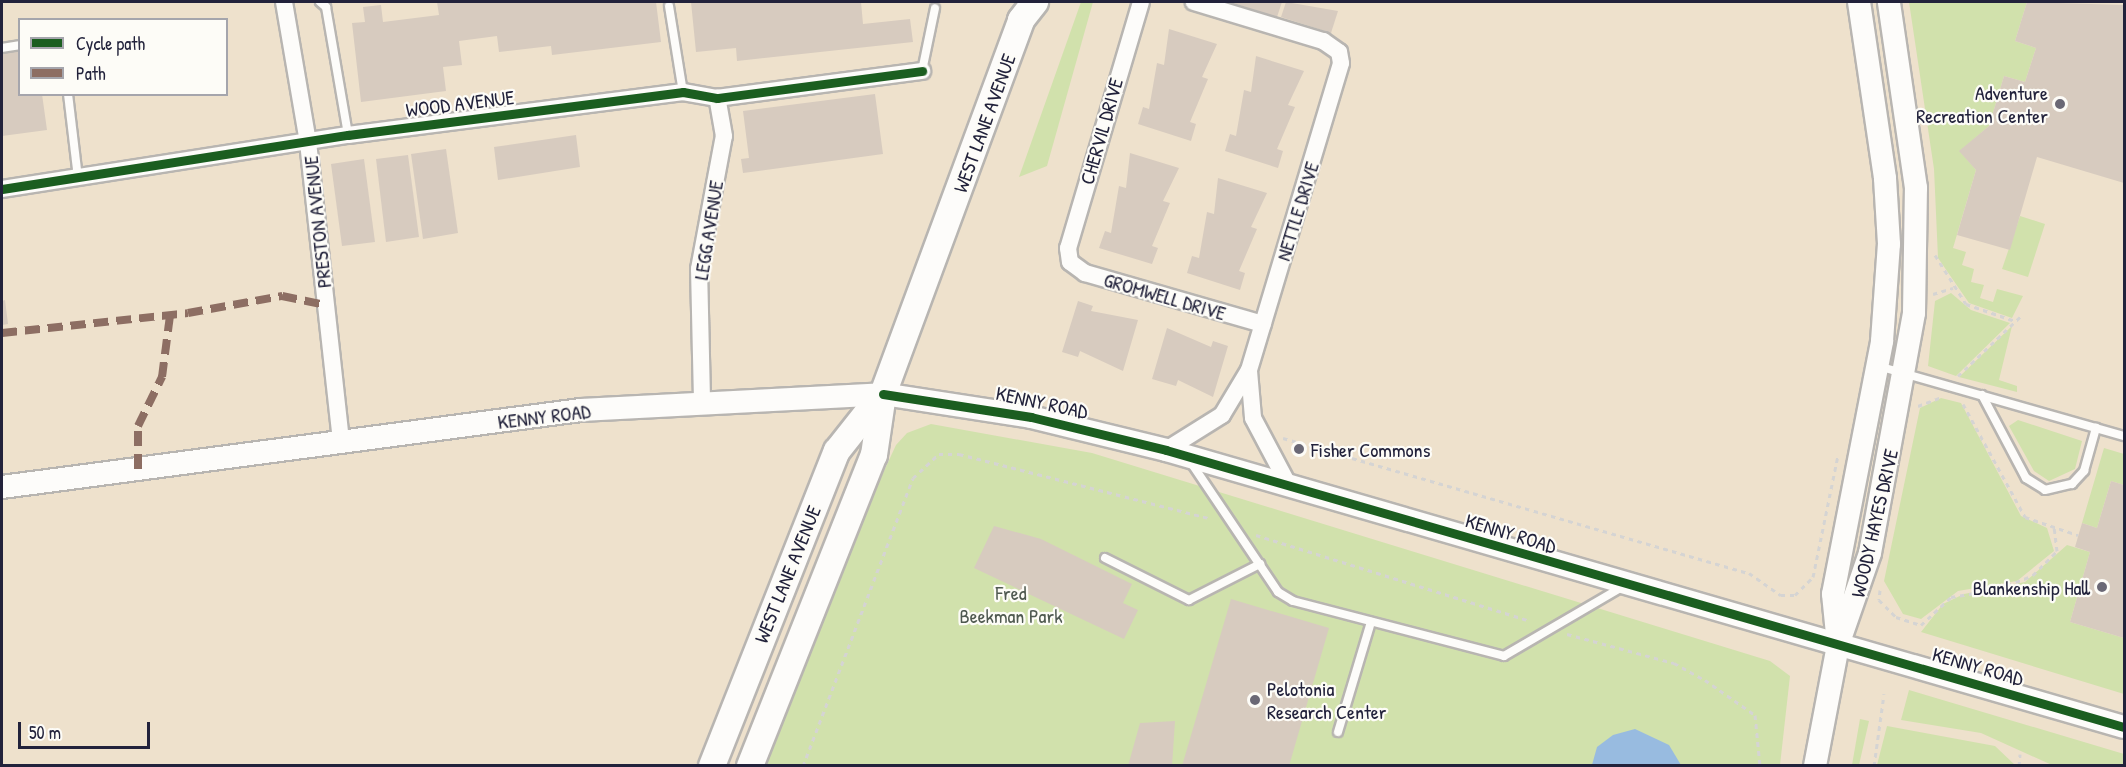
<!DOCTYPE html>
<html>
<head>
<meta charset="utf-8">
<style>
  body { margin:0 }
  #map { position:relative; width:2126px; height:767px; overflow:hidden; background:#f0ebe1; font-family:"Patrick Hand",sans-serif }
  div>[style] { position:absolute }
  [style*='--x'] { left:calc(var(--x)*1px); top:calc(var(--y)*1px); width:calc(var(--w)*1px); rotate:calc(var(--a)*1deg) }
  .built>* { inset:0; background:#eee1cc }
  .green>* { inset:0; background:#d1e1ac }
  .water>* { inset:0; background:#98bbe0 }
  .building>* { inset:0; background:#d7cbbf }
  .path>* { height:3px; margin-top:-1.5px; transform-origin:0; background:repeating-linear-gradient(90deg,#d5d4d3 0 4.5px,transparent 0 9px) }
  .roads { filter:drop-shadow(2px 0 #b8b5b1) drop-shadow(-2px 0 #b8b5b1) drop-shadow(0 2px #b8b5b1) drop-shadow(0 -2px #b8b5b1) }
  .lane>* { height:8px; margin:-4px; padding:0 4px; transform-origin:4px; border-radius:4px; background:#fdfcfa }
  .street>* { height:16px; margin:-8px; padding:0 8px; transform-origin:8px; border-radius:8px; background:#fdfcfa }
  .secondary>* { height:22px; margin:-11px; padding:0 11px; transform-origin:11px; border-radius:11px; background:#fdfcfa }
  .primary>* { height:26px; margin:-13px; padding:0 13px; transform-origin:13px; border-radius:13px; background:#fdfcfa }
  .quiet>* { height:8px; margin-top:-4px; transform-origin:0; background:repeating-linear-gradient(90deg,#8d6e63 0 15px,transparent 0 23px) }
  .cycleway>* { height:9px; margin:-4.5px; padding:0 4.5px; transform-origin:4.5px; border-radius:4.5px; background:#1b5e20 }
  .dots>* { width:16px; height:16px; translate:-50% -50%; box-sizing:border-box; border:3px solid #fdfcf7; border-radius:50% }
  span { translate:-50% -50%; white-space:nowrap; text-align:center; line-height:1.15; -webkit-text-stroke:4.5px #fdfcf7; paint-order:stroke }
  .poi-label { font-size:20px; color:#22223b }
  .right { translate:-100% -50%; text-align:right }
  .left { translate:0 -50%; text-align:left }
  .street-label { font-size:20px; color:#22223b }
  .park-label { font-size:20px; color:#4f5950 }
  .frame { position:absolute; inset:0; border:3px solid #22223b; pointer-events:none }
  .legend { position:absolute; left:18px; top:18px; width:210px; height:78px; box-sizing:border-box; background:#fdfcf7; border:2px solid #a5a5ac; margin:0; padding:8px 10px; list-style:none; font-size:18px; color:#22223b }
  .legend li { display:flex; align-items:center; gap:12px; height:30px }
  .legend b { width:30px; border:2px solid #a5a5ac }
  .scale { position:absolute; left:18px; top:722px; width:132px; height:27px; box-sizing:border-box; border:3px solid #22223b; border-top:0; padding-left:8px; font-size:18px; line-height:21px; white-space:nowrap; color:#22223b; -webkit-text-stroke:4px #fdfcf7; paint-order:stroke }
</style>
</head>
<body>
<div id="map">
  <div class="built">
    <div style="clip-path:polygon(evenodd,2px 2px,2124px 2px,2124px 765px,2px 765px,2px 2px,20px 20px,226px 20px,226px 94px,20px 94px,20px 20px)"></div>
  </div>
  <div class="green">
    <div style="clip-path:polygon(1081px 2px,1093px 2px,1047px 166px,1019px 177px)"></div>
    <div style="clip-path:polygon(1909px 2px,2027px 2px,2015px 41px,2036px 48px,2025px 82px,2004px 76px,1989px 126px,1960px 151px,1976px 170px,1953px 248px,1966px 252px,1962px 265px,1974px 269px,1971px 282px,1984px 285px,1980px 298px,1993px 302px,1997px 289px,2023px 296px,2012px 318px,1969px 303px,1938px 258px,1934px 169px)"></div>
    <div style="clip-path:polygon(2020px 216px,2045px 224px,2028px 277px,2002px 269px)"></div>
    <div style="clip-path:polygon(1951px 293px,1971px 310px,2010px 323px,1956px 376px,1928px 366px,1935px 301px)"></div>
    <div style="clip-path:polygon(2012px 326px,1999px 380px,2017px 386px,2017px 392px,1959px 377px)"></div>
    <div style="clip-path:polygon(1941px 398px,1961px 403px,2021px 516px,2047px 528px,2054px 551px,2017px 581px,1958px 591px,1921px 619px,1903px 614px,1884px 581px,1920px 408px)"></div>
    <div style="clip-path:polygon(2018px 420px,2082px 441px,2075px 469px,2049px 481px,2034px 471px,2009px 426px)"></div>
    <div style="clip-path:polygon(931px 424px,1092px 453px,1770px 661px,1790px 676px,1780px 765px,762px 766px,840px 566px,896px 445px,907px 433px)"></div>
    <div style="clip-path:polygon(2104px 448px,2124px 454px,2124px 485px,2111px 481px,2097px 528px,2082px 523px)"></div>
    <div style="clip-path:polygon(2067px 545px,2090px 552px,2070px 622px,2124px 638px,2124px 694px,1921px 632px,1943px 604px,1964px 594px,2025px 582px)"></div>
    <div style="clip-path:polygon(1909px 690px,2124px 754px,2124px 765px,2052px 765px,1981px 733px,1901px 720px)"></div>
    <div style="clip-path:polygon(1860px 719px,1869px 721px,1859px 765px,1852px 765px)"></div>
    <div style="clip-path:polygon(1887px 726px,1995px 746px,2015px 765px,1877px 765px)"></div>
  </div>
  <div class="water">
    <div style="clip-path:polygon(1635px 729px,1669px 745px,1681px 765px,1592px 765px,1597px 747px,1613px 735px)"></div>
  </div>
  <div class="building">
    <div style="clip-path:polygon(437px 2px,656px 2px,661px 42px,552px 55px,551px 46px,499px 52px,497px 36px,459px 41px,462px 65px,443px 67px,446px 91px,361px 102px,352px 23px,365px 22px,363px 7px,381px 5px,383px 22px,439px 15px)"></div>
    <div style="clip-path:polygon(691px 2px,861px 2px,863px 24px,910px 19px,913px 42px,737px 61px,736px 48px,696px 52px)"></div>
    <div style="clip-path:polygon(1230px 2px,1282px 2px,1277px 17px)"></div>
    <div style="clip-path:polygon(1286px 2px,1338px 11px,1331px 33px,1281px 17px)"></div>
    <div style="clip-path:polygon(2027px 2px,2124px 5px,2124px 183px,2037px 157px,2010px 250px,1957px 235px,1976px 170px,1959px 151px,1989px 126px,2004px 76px,2025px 82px,2036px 48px,2015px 41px)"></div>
    <div style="clip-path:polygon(1169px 29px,1217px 44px,1202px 77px,1208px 79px,1190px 122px,1196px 124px,1191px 141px,1138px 124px,1143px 107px,1149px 109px,1157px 63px,1164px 65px)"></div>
    <div style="clip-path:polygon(20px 48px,20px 94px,42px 94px,47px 130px,2px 136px,2px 51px)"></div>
    <div style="clip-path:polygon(1256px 56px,1304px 71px,1288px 105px,1295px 107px,1277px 149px,1283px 151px,1278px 168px,1225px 151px,1230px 134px,1236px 136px,1244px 90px,1251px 92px)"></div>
    <div style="clip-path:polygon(875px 94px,883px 154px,743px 173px,741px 159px,749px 158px,743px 111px)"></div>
    <div style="clip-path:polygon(576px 135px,580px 167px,498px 180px,494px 147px)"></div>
    <div style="clip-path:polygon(446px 149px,458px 233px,423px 239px,411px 154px)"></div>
    <div style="clip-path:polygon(1130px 153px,1179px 168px,1163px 201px,1170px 203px,1152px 246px,1158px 248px,1152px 264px,1099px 248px,1105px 231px,1111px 233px,1119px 186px,1126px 188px)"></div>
    <div style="clip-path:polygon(408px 155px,419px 237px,386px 242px,376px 159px)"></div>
    <div style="clip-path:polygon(364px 159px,375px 242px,342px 246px,331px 164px)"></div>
    <div style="clip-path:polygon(1218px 178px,1267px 193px,1251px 227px,1257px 229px,1239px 271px,1245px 273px,1240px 290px,1187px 273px,1192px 256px,1199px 258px,1207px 212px,1214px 214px)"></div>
    <div style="clip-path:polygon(5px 300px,8px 324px,2px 325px,2px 301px)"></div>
    <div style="clip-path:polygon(1078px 301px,1093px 306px,1091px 311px,1138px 320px,1123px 371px,1080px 351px,1078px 357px,1062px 352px)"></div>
    <div style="clip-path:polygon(1167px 328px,1211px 347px,1213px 341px,1228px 346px,1213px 397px,1178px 380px,1176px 386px,1152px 379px)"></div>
    <div style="clip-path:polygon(2111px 481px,2124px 485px,2124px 638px,2070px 622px,2090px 552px,2075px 547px,2082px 523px,2097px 528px)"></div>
    <div style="clip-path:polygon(994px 526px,1041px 539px,1132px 584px,1123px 603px,1138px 610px,1124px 639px,974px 568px)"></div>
    <div style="clip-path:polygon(1231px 599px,1329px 628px,1289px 766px,1182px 766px)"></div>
    <div style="clip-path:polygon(1175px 721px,1172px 766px,1128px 766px,1140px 723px)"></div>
  </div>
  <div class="path">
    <div style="--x:1935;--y:255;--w:58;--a:57.7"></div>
    <div style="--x:1966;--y:304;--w:52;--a:19.1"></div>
    <div style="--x:1933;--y:294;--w:21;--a:-17"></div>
    <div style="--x:1958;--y:376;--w:87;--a:-43.6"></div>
    <div style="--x:1963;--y:404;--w:129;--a:61.2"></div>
    <div style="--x:2025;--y:517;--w:56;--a:18.8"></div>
    <div style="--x:1918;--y:406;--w:25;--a:-21"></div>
    <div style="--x:1283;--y:438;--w:485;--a:16.2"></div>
    <div style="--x:1749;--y:573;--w:39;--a:35"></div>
    <div style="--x:1781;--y:595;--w:14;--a:0"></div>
    <div style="--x:1795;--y:595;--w:25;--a:-45"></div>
    <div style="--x:1813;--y:577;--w:125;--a:-78.4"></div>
    <div style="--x:1256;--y:535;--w:287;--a:17.4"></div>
    <div style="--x:1880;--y:590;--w:10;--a:96"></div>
    <div style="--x:1879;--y:600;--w:24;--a:45"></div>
    <div style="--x:1896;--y:617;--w:26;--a:18"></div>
    <div style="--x:1921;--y:625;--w:41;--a:-43"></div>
    <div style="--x:1951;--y:597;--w:49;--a:-9.5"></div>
    <div style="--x:1999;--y:589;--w:37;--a:-22"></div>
    <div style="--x:2033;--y:575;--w:34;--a:-45"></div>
    <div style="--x:2057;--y:551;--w:23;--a:-97"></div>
    <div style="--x:1567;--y:634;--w:111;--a:15.2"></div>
    <div style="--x:1674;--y:663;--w:35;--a:29"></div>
    <div style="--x:1705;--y:680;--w:61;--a:35"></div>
    <div style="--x:1755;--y:715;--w:51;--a:84.4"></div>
    <div style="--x:803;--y:766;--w:308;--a:-69.1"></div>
    <div style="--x:913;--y:478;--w:35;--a:-43"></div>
    <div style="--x:939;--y:454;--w:20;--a:0"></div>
    <div style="--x:959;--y:454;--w:261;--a:14.4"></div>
    <div style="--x:1874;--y:766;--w:73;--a:-82.1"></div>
    <div style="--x:2019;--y:766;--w:12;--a:-85"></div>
  </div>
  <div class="roads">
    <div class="lane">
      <div style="--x:320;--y:2;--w:8;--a:40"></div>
      <div style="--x:326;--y:7;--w:130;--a:80.2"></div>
      <div style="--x:669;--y:6;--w:87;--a:80.8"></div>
      <div style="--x:2;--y:48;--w:18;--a:-9"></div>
      <div style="--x:922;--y:71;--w:64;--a:-78.3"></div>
      <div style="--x:68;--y:94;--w:85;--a:83.2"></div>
      <div style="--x:1878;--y:366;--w:256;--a:15.9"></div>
      <div style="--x:1982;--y:395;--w:94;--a:62.1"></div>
      <div style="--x:2026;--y:478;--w:22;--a:32"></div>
      <div style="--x:2045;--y:490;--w:28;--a:-13"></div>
      <div style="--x:2072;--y:484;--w:18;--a:-47"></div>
      <div style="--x:2084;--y:471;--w:45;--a:-74.4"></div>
      <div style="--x:1192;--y:464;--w:154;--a:56.1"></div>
      <div style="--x:1278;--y:592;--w:17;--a:31"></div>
      <div style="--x:1293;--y:601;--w:218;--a:14.6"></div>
      <div style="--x:1504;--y:656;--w:139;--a:-30.3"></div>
      <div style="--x:1105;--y:558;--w:94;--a:26.6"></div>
      <div style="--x:1189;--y:600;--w:80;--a:-26.9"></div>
      <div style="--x:1338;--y:732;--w:115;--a:-73.3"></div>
    </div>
    <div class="street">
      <div style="--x:284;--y:2;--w:142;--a:80.3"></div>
      <div style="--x:308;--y:142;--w:303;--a:83.7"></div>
      <div style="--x:1141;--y:2;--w:257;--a:106.5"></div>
      <div style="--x:1068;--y:248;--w:14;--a:82"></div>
      <div style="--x:1070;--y:262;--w:19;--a:36"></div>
      <div style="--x:1085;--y:273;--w:185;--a:16"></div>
      <div style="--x:2;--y:189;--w:350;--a:-8.9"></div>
      <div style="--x:348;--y:135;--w:338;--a:-7.3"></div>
      <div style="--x:683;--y:92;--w:35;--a:10"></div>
      <div style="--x:717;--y:98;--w:207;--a:-7.5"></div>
      <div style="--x:1249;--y:371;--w:47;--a:85.1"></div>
      <div style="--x:1253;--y:418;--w:79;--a:62.1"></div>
      <div style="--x:702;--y:400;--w:131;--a:-91.3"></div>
      <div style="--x:699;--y:269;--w:135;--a:-79.4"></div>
      <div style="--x:724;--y:136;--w:39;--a:-100"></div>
      <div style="--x:1166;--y:450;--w:66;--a:-32"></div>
      <div style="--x:1222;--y:415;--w:52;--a:-59"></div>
      <div style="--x:1249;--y:370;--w:320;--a:-73.3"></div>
      <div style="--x:1341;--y:63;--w:11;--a:-100"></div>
      <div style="--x:1339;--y:52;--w:19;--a:-145"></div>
      <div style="--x:1323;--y:41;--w:135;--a:-163.2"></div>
    </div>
    <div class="secondary">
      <div style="--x:2;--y:487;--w:584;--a:-7.58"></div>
      <div style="--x:581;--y:410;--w:302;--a:-3"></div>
      <div style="--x:883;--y:394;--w:150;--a:8.8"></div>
      <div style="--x:1031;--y:417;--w:139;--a:13.7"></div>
      <div style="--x:1166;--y:450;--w:997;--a:16.13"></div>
      <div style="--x:1838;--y:644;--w:50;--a:-95.7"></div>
      <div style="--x:1833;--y:594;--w:258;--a:-79"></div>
      <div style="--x:1882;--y:341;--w:97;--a:-85.9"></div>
      <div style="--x:1889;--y:244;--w:66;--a:-93.5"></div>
      <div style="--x:1885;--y:178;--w:178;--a:-98.4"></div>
      <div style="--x:1815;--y:766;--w:123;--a:-79.2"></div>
      <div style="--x:1838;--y:645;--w:97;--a:-70.8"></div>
      <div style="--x:1870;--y:553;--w:244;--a:-79.6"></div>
      <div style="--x:1914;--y:313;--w:125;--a:-89.1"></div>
      <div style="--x:1916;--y:188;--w:188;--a:-98.3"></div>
    </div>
    <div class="primary">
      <div style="--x:712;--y:766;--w:339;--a:-68.4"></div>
      <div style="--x:837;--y:451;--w:73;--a:-51.7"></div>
      <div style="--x:750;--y:766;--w:335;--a:-68.3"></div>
      <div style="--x:874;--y:455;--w:62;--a:-81.6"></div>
      <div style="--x:883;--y:394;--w:399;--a:-69.7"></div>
      <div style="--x:1021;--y:20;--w:23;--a:-52"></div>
    </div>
  </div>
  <div class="quiet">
    <div style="--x:2;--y:333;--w:187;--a:-6.1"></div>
    <div style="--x:188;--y:313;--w:96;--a:-10.3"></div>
    <div style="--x:282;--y:296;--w:45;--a:11.6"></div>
    <div style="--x:138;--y:469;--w:43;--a:-90"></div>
    <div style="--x:138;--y:426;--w:55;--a:-63.9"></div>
    <div style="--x:162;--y:377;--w:63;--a:-82.6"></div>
  </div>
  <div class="cycleway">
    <div style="--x:2;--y:189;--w:350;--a:-8.9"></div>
    <div style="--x:348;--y:135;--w:338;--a:-7.3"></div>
    <div style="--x:683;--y:92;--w:35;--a:10"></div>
    <div style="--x:717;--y:98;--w:207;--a:-7.5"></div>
    <div style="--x:883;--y:394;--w:150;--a:8.8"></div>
    <div style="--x:1031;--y:417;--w:139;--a:13.7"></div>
    <div style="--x:1166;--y:450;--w:997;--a:16.13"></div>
  </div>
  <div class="dots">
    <div style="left:2060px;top:104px;background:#6a6875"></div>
    <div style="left:1299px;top:449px;background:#6a6875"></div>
    <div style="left:2102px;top:587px;background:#6a6875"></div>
    <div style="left:1255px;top:700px;background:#6a6875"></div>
  </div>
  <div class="poi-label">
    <span class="right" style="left:2048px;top:104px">Adventure<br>Recreation Center</span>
    <span class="left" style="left:1311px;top:449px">Fisher Commons</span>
    <span class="right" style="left:2090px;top:587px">Blankenship Hall</span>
    <span class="left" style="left:1267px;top:700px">Pelotonia<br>Research Center</span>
  </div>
  <div class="street-label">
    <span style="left:460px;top:103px;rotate:-7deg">WOOD AVENUE</span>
    <span style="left:984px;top:123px;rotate:-70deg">WEST LANE AVENUE</span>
    <span style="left:1101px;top:131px;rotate:-74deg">CHERVIL DRIVE</span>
    <span style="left:1297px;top:211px;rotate:-73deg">NETTLE DRIVE</span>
    <span style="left:317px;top:222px;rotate:-96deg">PRESTON AVENUE</span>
    <span style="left:708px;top:230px;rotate:-81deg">LEGG AVENUE</span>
    <span style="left:1165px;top:296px;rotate:16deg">GROMWELL DRIVE</span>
    <span style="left:1042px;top:402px;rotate:12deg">KENNY ROAD</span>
    <span style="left:544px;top:416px;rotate:-7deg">KENNY ROAD</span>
    <span style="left:1874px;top:523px;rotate:-77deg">WOODY HAYES DRIVE</span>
    <span style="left:1511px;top:533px;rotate:17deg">KENNY ROAD</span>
    <span style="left:787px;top:574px;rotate:-68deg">WEST LANE AVENUE</span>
    <span style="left:1978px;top:666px;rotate:16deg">KENNY ROAD</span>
  </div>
  <div class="park-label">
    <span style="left:1011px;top:604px">Fred<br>Beekman Park</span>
  </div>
  <div class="frame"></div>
  <ul class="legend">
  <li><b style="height:8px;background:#1b5e20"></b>Cycle path</li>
  <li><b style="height:8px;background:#8d6e63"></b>Path</li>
  </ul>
  <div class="scale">50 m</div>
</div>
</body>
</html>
